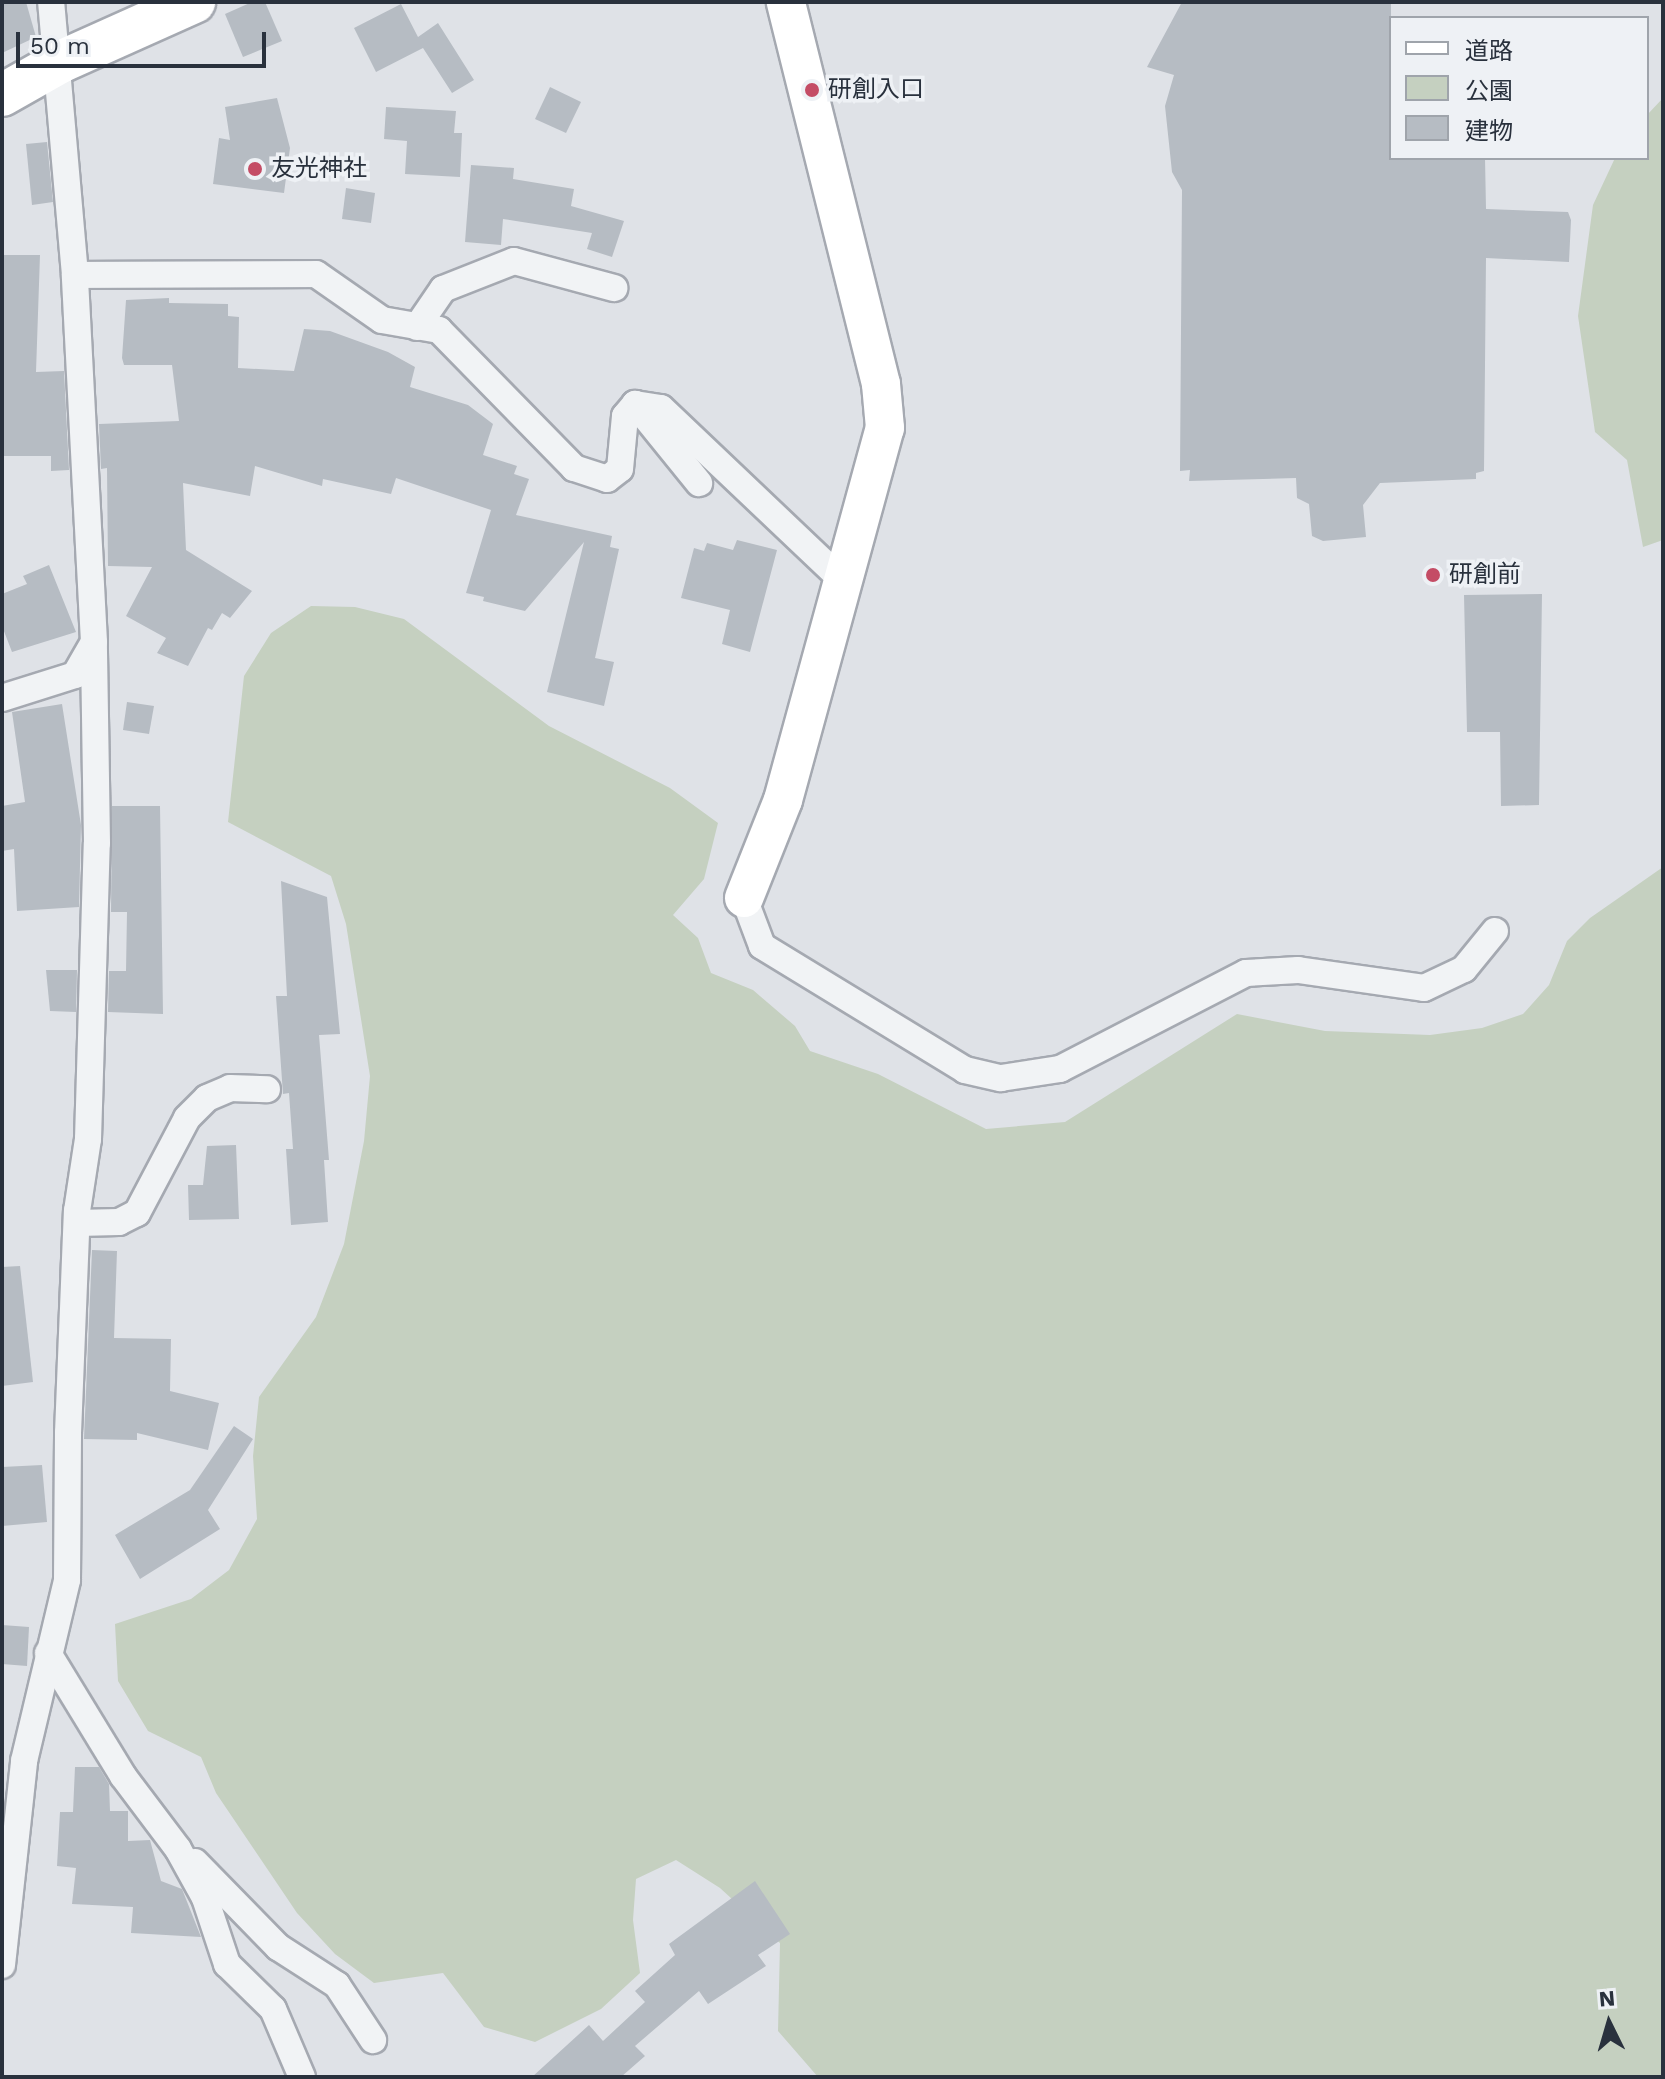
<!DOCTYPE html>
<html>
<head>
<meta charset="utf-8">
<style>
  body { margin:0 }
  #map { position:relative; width:1665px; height:2079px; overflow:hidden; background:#dfe2e7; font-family:"Work Sans","Noto Sans JP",sans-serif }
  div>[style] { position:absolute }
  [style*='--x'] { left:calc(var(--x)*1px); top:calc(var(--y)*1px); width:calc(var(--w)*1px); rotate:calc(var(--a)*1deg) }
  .green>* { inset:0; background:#c5d0c0 }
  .building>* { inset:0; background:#b6bcc3 }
  .roads { filter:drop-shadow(2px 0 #a5a9b1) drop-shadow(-2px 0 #a5a9b1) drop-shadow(0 2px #a5a9b1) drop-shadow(0 -2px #a5a9b1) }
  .street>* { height:26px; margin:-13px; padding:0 13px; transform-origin:13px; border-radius:13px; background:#f1f3f5 }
  .secondary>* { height:38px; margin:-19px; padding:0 19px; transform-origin:19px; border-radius:19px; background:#fff }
  .primary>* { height:42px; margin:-21px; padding:0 21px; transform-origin:21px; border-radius:21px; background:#fff }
  .dots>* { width:22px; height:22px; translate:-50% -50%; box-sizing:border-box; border:4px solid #eef1f5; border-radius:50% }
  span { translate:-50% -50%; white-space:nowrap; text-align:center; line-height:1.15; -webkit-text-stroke:7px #eef1f5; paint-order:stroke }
  .poi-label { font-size:24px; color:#29313d }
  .left { translate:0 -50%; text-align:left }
  .frame { position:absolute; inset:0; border:4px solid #29313d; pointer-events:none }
  .legend { position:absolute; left:1389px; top:16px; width:260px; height:144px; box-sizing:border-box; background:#eef1f5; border:2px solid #9fa4ab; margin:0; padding:10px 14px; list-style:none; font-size:24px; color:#29313d }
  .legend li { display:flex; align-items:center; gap:16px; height:40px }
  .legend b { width:40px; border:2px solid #9fa4ab }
  .north { position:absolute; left:1569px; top:1983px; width:80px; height:80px; -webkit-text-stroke:6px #eef1f5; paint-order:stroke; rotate:355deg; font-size:22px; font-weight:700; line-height:32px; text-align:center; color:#29313d }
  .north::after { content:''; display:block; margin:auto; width:28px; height:36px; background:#29313d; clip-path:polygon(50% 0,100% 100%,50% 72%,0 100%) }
  .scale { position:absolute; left:16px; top:32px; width:250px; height:36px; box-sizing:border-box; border:4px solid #29313d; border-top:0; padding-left:10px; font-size:24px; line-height:28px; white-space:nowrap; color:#29313d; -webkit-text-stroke:6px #eef1f5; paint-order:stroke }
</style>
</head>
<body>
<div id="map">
  <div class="green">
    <div style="clip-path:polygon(1663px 98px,1663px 540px,1643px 547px,1627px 460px,1595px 432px,1578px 316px,1593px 205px,1615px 158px,1647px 158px,1647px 115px)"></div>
    <div style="clip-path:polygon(311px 606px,355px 607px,404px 619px,549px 726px,670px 788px,718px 823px,704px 879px,673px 915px,698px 938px,711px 973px,753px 990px,795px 1026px,810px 1051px,878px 1074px,986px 1129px,1065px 1122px,1237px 1014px,1325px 1031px,1430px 1035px,1482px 1028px,1523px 1014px,1549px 985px,1567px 941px,1590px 918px,1663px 867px,1663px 2077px,818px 2077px,778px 2031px,780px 1943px,720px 1888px,676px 1860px,636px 1879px,633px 1920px,640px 1973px,601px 2009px,535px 2042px,484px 2027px,443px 1973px,374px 1983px,335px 1954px,297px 1913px,216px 1793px,201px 1757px,148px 1731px,118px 1681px,115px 1624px,191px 1599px,229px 1570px,257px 1519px,253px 1456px,259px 1397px,316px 1317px,344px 1244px,364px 1141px,370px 1076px,346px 924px,331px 876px,228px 822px,244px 676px,271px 633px)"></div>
  </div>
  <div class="building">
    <div style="clip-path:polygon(2px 2px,26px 2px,36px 37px,2px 53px)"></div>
    <div style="clip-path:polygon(252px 2px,265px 2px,282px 41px,243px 57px,225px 14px)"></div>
    <div style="clip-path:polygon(1182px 2px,1391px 2px,1391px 158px,1485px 158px,1486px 209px,1568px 212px,1571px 220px,1569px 262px,1486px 258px,1484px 471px,1476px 473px,1476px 479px,1380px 483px,1363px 505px,1366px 537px,1323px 541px,1312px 536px,1309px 504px,1297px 498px,1296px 478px,1189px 481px,1190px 470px,1180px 471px,1182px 190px,1172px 172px,1165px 106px,1174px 75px,1147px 67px)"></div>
    <div style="clip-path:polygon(401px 4px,418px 37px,438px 23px,474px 80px,452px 93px,423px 48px,376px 72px,354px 28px)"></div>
    <div style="clip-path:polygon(550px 87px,581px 102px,566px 133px,535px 119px)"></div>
    <div style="clip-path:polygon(277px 98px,290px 148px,284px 193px,213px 184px,219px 138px,230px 140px,225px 107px)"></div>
    <div style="clip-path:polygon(386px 107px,456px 111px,454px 133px,462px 133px,460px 177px,405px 174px,407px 141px,384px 139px)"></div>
    <div style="clip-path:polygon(47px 142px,53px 202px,32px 205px,26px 144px)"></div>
    <div style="clip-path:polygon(471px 165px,514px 168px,513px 179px,574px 189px,571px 206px,624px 221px,612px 257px,587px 249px,592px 233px,503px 219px,501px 245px,465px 242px)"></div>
    <div style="clip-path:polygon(346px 188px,375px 193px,371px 223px,342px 219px)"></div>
    <div style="clip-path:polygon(2px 255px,40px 255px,36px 372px,64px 371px,69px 470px,51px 471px,51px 456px,2px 456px)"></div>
    <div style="clip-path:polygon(169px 298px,169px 303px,228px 304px,228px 316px,239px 317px,238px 368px,294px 371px,304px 329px,330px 331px,388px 352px,415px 367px,410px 387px,468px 405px,493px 424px,483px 455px,517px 466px,514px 474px,529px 479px,516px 515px,612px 536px,610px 547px,619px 549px,595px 658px,614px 662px,604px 706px,547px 692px,584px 542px,525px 611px,483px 601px,484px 597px,466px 593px,491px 510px,396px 478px,391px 494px,323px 479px,322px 486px,255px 466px,250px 496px,183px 483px,186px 550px,252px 591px,230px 618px,222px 613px,212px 630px,208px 628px,188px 666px,157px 653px,166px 638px,126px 616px,152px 567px,108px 566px,107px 468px,101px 469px,99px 424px,179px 421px,172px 365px,124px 365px,122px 358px,126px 300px)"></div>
    <div style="clip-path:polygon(737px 540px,777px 550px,750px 652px,722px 644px,730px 610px,681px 598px,694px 548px,704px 551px,707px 543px,733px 550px)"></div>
    <div style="clip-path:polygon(49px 565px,76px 632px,12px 652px,2px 626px,2px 594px,27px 584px,23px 576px)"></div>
    <div style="clip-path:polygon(1542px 594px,1539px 805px,1501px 806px,1500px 732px,1467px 732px,1464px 595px)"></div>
    <div style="clip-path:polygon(127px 702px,154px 706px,149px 734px,123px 730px)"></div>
    <div style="clip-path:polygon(62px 704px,81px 825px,79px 907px,17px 911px,14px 849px,2px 851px,2px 806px,25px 802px,12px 712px)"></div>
    <div style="clip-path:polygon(112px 806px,160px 806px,163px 1014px,108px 1012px,109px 971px,126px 971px,127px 912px,111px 912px)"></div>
    <div style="clip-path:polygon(281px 881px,327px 897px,340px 1034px,319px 1035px,329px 1160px,324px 1160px,328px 1222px,291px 1225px,286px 1149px,293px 1149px,289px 1093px,283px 1094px,276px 996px,287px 996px)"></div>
    <div style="clip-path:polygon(46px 970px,77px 970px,76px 1012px,50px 1011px)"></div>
    <div style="clip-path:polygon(236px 1145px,239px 1219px,189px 1220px,188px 1185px,203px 1185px,207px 1146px)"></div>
    <div style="clip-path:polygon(92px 1250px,117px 1251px,114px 1338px,171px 1339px,170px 1391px,219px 1403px,208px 1450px,137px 1433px,137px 1440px,84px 1439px)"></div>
    <div style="clip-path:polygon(20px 1266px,33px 1382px,2px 1386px,2px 1267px)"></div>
    <div style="clip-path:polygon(234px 1426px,253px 1439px,208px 1510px,220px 1529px,140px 1579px,115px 1535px,190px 1490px)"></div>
    <div style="clip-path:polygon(42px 1465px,47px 1522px,2px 1526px,2px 1467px)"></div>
    <div style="clip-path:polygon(2px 1625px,29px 1627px,27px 1666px,2px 1664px)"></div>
    <div style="clip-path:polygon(75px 1767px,99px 1767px,109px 1784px,110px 1811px,128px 1811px,128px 1841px,150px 1840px,161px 1881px,182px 1889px,201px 1937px,131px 1933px,133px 1907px,72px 1904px,76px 1868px,57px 1866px,60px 1812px,73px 1812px)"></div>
    <div style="clip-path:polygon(755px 1881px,790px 1934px,758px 1955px,766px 1966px,708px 2004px,699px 1991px,635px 2046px,645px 2056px,621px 2077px,532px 2077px,589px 2025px,603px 2041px,645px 2002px,635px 1991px,675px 1955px,669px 1944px)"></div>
  </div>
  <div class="roads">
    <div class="street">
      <div style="--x:75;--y:275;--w:241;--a:-0.2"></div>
      <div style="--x:316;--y:274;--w:80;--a:34.9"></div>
      <div style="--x:382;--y:320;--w:58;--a:10"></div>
      <div style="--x:439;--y:330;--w:193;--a:45.6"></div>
      <div style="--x:574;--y:468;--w:35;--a:18"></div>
      <div style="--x:607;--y:479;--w:16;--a:-38"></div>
      <div style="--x:620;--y:469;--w:53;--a:-84.6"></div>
      <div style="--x:625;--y:416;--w:16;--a:-50"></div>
      <div style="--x:635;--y:404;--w:26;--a:9"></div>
      <div style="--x:661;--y:408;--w:250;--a:43.5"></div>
      <div style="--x:417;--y:327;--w:46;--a:-55.6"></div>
      <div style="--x:443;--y:289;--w:76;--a:-21.5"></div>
      <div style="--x:514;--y:261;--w:104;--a:15.1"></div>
      <div style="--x:635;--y:404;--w:102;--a:51"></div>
      <div style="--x:2;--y:698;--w:77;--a:-17.5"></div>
      <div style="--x:75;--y:675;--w:34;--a:-60"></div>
      <div style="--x:744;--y:898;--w:51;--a:69.4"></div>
      <div style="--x:762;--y:946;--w:238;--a:31.4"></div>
      <div style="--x:965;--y:1070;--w:37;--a:13"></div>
      <div style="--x:1001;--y:1078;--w:60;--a:-8.7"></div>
      <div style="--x:1060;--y:1069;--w:209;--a:-27.3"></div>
      <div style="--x:1246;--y:973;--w:52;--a:-3.3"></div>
      <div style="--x:1298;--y:970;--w:127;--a:8.1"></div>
      <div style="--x:1424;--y:988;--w:44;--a:-25.4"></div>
      <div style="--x:1464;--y:969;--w:49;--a:-50.8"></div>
      <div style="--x:77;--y:1223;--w:42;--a:-1.4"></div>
      <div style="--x:119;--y:1222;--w:20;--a:-27"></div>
      <div style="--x:137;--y:1213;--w:107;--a:-62.2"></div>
      <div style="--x:187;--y:1118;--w:28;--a:-45"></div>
      <div style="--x:207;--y:1098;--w:25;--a:-23"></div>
      <div style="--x:230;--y:1088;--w:37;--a:2"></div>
      <div style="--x:48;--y:1653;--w:144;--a:58.6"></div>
      <div style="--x:123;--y:1776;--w:91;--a:53"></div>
      <div style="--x:178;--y:1849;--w:56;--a:61.1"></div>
      <div style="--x:205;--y:1898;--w:70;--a:71.6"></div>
      <div style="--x:227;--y:1964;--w:64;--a:44.4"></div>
      <div style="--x:273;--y:2009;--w:74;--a:66.9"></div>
      <div style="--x:195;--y:1862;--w:119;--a:45.7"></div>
      <div style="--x:278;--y:1947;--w:70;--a:32.8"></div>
      <div style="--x:337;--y:1985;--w:66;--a:56.8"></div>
      <div style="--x:2;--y:1965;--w:205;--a:-83.8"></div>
      <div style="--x:24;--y:1761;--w:186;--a:-76.6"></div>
      <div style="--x:67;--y:1580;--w:147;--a:-89.6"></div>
      <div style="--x:68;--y:1433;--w:222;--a:-87.7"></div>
      <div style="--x:77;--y:1211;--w:73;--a:-81.3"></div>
      <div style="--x:88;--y:1139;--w:296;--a:-88.3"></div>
      <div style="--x:97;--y:843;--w:201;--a:-90.9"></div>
      <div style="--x:94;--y:642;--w:367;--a:-93"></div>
      <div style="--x:75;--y:275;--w:274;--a:-95"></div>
    </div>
    <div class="secondary">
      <div style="--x:744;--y:898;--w:105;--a:-68.3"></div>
      <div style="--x:783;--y:800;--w:386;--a:-74.7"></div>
      <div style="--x:885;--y:428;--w:44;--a:-95.2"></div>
      <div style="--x:881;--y:384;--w:394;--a:-104"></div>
    </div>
    <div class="primary">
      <div style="--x:2;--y:95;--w:67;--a:-29.6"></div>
      <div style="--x:60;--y:62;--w:147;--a:-24.1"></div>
    </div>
  </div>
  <div class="dots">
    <div style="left:812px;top:90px;background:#c44c65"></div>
    <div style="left:255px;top:169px;background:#c44c65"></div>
    <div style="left:1433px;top:575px;background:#c44c65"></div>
  </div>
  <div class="poi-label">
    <span class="left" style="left:828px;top:90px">研創入口</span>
    <span class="left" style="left:271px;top:169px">友光神社</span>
    <span class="left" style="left:1449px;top:575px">研創前</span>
  </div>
  <div class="frame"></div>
  <ul class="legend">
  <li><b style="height:10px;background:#fff"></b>道路</li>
  <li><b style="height:22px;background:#c5d0c0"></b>公園</li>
  <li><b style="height:22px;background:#b6bcc3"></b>建物</li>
  </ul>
  <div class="north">N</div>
  <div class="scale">50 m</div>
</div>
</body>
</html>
